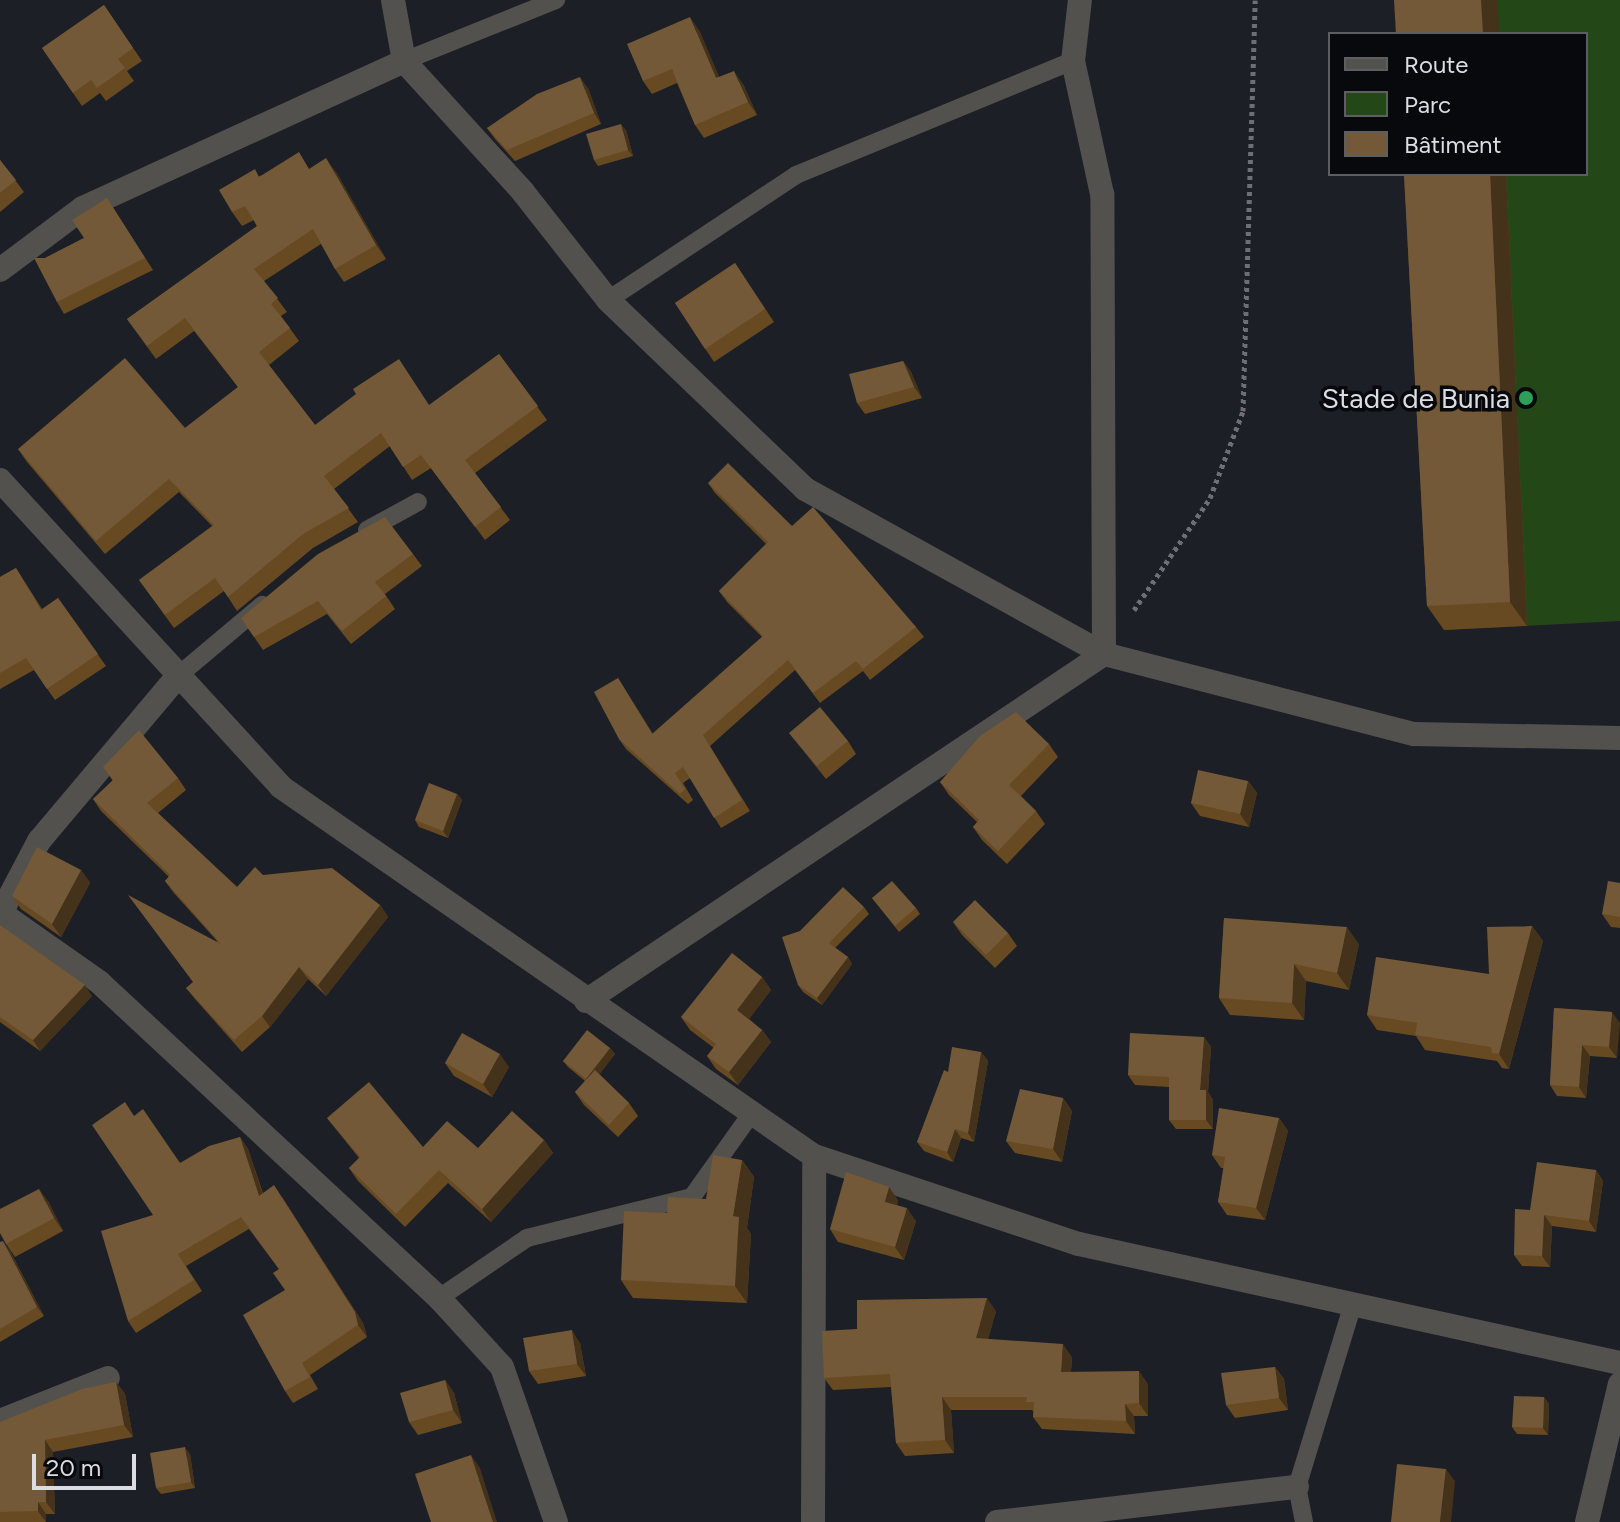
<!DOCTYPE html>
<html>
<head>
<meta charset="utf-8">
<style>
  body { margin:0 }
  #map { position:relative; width:1620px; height:1522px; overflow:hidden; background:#1c1f26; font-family:Figtree,sans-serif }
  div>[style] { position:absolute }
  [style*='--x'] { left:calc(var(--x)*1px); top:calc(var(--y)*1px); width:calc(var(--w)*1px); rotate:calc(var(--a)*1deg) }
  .green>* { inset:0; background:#244718 }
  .path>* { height:5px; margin-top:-2.5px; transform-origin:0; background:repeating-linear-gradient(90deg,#6d6f75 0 4px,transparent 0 8px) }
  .lane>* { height:18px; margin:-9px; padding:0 9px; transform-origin:9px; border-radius:9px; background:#52514d }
  .street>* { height:24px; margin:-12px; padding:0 12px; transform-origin:12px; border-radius:12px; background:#52514d }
  .wall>* { inset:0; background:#674922 }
  .shaded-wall>* { inset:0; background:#44321b }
  .building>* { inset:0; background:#735937 }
  .dots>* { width:22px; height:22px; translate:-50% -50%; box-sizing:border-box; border:4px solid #08090c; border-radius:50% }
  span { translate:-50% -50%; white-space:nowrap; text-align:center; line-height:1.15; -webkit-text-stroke:7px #08090c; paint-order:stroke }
  .poi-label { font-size:28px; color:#dbdde2 }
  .right { translate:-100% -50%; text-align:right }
  .legend { position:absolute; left:1328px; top:32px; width:260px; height:144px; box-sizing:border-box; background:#08090c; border:2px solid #5c5e62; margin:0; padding:10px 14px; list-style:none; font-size:24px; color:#dbdde2 }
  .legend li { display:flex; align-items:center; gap:16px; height:40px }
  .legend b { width:40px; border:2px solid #5c5e62 }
  .scale { position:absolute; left:32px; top:1454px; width:104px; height:36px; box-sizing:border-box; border:4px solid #dbdde2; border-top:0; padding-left:10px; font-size:24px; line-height:28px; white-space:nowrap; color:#dbdde2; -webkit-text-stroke:6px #08090c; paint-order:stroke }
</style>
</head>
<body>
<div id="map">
  <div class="green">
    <div style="clip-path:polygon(1410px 0,1620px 0,1620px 621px,1444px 630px,1420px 174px,1586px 174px,1586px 34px,1412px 34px)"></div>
  </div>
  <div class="path">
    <div style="--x:1134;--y:610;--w:135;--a:-55.8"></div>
    <div style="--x:1210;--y:498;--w:93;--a:-69.2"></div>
    <div style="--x:1243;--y:411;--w:411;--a:-88.3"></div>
  </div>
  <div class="lane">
    <div style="--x:404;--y:61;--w:164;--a:-21.9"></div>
    <div style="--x:608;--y:300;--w:226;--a:-33.6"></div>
    <div style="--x:796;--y:175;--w:300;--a:-22.4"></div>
    <div style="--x:367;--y:530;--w:58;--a:-28.8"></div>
    <div style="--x:179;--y:675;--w:109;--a:-40.1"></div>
    <div style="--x:439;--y:1298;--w:107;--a:-34.3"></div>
    <div style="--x:527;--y:1238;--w:170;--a:-14"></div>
    <div style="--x:692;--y:1197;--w:102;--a:-54.6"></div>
    <div style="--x:1304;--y:1522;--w:36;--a:-101"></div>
    <div style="--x:1297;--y:1487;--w:191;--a:-73"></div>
  </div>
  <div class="street">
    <div style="--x:393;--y:0;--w:62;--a:79.8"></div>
    <div style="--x:404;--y:61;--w:177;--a:47.7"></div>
    <div style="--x:523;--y:192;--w:137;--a:51.8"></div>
    <div style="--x:608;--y:300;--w:273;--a:43.8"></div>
    <div style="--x:805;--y:489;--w:342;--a:28.9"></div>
    <div style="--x:1104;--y:654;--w:320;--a:14.5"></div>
    <div style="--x:1414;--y:734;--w:206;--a:1.1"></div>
    <div style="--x:0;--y:270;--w:104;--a:-36.8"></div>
    <div style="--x:83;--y:208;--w:353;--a:-24.6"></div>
    <div style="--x:0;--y:480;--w:416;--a:47.5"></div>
    <div style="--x:281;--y:787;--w:648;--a:34.7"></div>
    <div style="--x:814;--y:1156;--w:279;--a:18.4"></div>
    <div style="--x:1079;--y:1244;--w:554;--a:12.41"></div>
    <div style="--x:1;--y:913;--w:120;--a:35.1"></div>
    <div style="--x:99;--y:982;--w:464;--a:42.9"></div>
    <div style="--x:439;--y:1298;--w:93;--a:47.6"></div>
    <div style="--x:502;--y:1367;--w:164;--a:70.8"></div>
    <div style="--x:0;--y:915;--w:84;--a:-62.2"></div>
    <div style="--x:39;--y:841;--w:217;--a:-49.9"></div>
    <div style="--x:586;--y:1001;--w:623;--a:-33.82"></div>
    <div style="--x:1104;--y:654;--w:460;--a:-90.2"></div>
    <div style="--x:1102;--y:194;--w:136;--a:-102.3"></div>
    <div style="--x:1073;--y:61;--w:61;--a:-83.5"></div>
    <div style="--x:0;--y:1421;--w:116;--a:-21.7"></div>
    <div style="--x:813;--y:1522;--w:366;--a:-89.8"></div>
    <div style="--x:997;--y:1522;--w:302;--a:-6.7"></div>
    <div style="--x:1587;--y:1522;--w:142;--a:-76.6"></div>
  </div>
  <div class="wall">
    <div style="clip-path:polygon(104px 5px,142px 61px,127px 71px,134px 81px,106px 101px,100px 93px,82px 106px,42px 48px)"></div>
    <div style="clip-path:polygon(699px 30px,719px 77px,743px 84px,757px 115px,704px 138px,695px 125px,677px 83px,652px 94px,643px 81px)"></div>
    <div style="clip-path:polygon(588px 88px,601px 124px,515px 161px,495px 139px,487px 128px)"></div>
    <div style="clip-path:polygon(626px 130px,633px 156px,598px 166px,594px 160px)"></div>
    <div style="clip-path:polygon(0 160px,24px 192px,0 212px)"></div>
    <div style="clip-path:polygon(310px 169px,336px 172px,386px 259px,344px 282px,335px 269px,321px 244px,264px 281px,287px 312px,281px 316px,299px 341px,269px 365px,315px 425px,430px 405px,499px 354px,547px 420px,475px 473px,510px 520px,485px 540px,431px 468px,412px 480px,390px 446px,334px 489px,358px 522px,313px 548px,237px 611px,224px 591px,174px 628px,139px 580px,212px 526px,179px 492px,105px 554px,27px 462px,18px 449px,185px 428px,238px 387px,194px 331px,156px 359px,127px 319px,257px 226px,254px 220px,242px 226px,232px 212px,259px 176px)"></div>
    <div style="clip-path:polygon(1404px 174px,1506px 174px,1527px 626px,1444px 630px,1427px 606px)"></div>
    <div style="clip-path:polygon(107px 198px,153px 270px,64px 314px,57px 302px,45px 258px,84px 238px)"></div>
    <div style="clip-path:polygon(735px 263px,774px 322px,714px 362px,675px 303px)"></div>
    <div style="clip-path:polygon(903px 361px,911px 372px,922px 398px,865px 414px,857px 403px)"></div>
    <div style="clip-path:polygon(708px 483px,792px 526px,916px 627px,924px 637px,870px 680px,863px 671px,820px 703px,795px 670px,710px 746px,750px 811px,721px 828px,690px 778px,683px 783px,693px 800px,688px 804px,626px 749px,619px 739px,618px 678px,653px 734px,762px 637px,727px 602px,719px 591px,766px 544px,715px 493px)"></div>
    <div style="clip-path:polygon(413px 554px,422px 566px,385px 594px,395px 609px,351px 644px,327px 614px,263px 650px,241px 618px)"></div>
    <div style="clip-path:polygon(16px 568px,42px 609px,58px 598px,106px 666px,55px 700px,34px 670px,0 689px,0 577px)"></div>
    <div style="clip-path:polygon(789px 733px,848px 741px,856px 754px,826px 779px)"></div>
    <div style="clip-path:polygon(1049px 744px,1058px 757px,1021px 796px,1036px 811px,1045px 824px,1007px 864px,982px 840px,973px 827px,977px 822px,949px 795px,940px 782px)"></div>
    <div style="clip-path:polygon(103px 767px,178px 778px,186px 790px,158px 813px,237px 887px,263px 875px,380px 905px,388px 917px,326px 996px,308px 979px,270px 1027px,242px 1052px,195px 999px,186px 988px,193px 983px,217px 941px,173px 892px,165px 881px,169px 877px,101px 811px,93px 799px,113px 781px)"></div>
    <div style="clip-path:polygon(1248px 781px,1257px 793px,1249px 827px,1200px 816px,1191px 803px)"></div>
    <div style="clip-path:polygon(457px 794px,462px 800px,448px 838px,419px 827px,415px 820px)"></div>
    <div style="clip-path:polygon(81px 870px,90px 883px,61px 937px,21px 909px,12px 896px)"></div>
    <div style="clip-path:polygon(1620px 883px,1620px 928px,1611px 927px,1602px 914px)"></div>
    <div style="clip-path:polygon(872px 898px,916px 908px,920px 914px,899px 932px)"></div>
    <div style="clip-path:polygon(864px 907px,869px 914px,835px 948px,848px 957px,852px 964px,822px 1005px,803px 992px,798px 985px,800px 931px)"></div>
    <div style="clip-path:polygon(1224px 918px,1359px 944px,1349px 990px,1306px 981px,1304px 1020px,1230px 1015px,1219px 998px)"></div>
    <div style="clip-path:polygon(953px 922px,1008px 933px,1017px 946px,995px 968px,962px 935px)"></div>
    <div style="clip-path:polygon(0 925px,92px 996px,40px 1051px,0 1022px)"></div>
    <div style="clip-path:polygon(1532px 926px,1543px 941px,1509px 1069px,1502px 1068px,1497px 1061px,1425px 1050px,1416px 1036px,1377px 1030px,1367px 1015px,1489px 974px)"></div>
    <div style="clip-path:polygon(762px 977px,771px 990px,749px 1019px,762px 1030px,771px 1042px,738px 1085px,716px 1069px,707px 1056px,714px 1048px,690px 1030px,681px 1017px)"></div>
    <div style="clip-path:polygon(1554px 1008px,1612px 1012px,1617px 1058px,1590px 1056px,1586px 1098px,1557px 1096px,1550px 1085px)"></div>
    <div style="clip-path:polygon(1204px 1037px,1211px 1047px,1208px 1092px,1213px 1100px,1213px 1129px,1176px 1129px,1169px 1120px,1169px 1087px,1135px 1085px,1128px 1075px)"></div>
    <div style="clip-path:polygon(610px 1048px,615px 1054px,599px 1074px,629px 1103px,638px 1116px,618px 1137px,584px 1105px,575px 1092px,585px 1081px,568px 1067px,563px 1061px)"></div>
    <div style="clip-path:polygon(981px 1052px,988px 1061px,974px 1142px,961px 1138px,953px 1162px,924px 1151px,917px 1142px,948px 1072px)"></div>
    <div style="clip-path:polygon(445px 1063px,509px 1067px,492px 1097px,454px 1076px)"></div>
    <div style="clip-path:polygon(1063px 1098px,1072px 1111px,1062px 1162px,1015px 1153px,1006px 1141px)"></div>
    <div style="clip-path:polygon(134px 1116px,180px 1163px,240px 1137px,248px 1149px,263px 1193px,282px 1197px,363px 1323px,367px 1337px,310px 1375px,318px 1389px,293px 1403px,285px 1391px,285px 1290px,279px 1269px,249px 1229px,186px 1266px,202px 1291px,136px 1333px,128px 1321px,153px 1215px)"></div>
    <div style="clip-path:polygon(327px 1118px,423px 1147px,478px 1148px,544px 1140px,553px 1153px,491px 1222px,448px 1183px,405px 1227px,358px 1181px,349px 1168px,359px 1158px)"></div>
    <div style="clip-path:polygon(1279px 1118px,1288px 1131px,1265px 1220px,1227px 1215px,1218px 1202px,1224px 1168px,1221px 1168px,1212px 1155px)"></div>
    <div style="clip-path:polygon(742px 1160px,754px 1177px,747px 1228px,751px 1234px,747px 1303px,633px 1298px,621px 1280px,667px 1213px,706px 1199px)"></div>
    <div style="clip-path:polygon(1596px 1170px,1603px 1181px,1596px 1232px,1552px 1226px,1550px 1267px,1522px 1266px,1514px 1255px,1530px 1210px)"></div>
    <div style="clip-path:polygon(898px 1200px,897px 1205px,916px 1221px,904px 1260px,838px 1242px,830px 1229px)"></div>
    <div style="clip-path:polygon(48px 1201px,63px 1231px,15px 1257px,6px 1244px)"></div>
    <div style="clip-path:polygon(0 1242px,10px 1251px,44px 1316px,0 1342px)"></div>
    <div style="clip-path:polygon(996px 1311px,988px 1339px,1072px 1357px,1071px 1372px,1148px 1384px,1148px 1416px,1134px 1416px,1135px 1434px,1042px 1429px,1033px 1417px,1034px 1412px,1032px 1410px,951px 1410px,954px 1453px,905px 1456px,896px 1443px,891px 1387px,833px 1390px,824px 1378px,857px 1329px)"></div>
    <div style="clip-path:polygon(580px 1343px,586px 1376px,538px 1384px,529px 1371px)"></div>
    <div style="clip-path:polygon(1275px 1367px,1284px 1379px,1288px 1410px,1235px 1418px,1226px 1405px)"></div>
    <div style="clip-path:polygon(445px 1380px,454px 1393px,462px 1423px,418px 1435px,409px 1422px)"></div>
    <div style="clip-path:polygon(116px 1382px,125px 1394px,133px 1437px,53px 1452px,55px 1514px,46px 1514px,46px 1522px,0 1522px,0 1422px)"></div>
    <div style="clip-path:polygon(1544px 1397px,1549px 1404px,1548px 1435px,1517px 1434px,1512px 1427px)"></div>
    <div style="clip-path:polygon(190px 1454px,195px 1488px,161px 1494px,156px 1488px)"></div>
  </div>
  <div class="shaded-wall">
    <div style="clip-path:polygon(1481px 0,1497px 0,1499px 34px,1483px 34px)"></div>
    <div style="clip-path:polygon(690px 17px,699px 30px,725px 91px,716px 78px)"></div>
    <div style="clip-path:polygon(734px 71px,743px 84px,757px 115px,748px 102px)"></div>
    <div style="clip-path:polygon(580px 77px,588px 88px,601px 124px,594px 113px)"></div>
    <div style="clip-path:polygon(621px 124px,626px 130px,633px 156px,628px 150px)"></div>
    <div style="clip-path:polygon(326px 158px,336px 172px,386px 259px,376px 245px)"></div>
    <div style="clip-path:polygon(1490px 174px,1506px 174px,1527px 626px,1510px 602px)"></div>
    <div style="clip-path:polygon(903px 361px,911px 372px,922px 398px,914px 387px)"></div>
    <div style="clip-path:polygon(1248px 781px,1257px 793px,1249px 827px,1240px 814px)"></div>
    <div style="clip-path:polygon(457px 794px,462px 800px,448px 838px,443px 831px)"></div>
    <div style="clip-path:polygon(81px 870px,90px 883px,61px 937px,52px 924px)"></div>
    <div style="clip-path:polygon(380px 905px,388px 917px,326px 996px,318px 985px)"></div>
    <div style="clip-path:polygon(1532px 926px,1543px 941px,1509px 1069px,1499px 1054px)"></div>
    <div style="clip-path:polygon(1347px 927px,1359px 944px,1349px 990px,1337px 973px)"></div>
    <div style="clip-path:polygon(848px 957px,852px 964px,822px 1005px,817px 998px)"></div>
    <div style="clip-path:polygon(1294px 964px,1306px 981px,1304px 1020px,1292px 1003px)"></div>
    <div style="clip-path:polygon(299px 967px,308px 979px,270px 1027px,262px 1016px)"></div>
    <div style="clip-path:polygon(762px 977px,771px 990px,746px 1023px,737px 1010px)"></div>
    <div style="clip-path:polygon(85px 985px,92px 996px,40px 1051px,33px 1040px)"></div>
    <div style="clip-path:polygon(1612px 1012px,1620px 1023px,1617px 1058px,1609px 1047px)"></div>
    <div style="clip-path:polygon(762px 1030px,771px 1042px,738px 1085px,729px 1072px)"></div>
    <div style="clip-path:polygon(1204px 1037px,1211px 1047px,1208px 1092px,1213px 1100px,1213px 1129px,1206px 1120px,1200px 1090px)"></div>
    <div style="clip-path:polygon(1582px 1045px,1590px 1056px,1586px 1098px,1579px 1087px)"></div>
    <div style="clip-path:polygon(610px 1048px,615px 1054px,591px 1086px,586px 1079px)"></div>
    <div style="clip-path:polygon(981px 1052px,988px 1061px,974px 1142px,968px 1133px)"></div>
    <div style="clip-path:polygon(500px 1054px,509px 1067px,492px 1097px,483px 1084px)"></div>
    <div style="clip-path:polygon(1063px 1098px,1072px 1111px,1062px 1162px,1053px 1149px)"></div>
    <div style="clip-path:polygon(1279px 1118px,1288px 1131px,1265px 1220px,1256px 1208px)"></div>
    <div style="clip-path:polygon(955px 1129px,961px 1138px,953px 1162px,947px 1152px)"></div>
    <div style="clip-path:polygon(240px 1137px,248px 1149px,267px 1207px,259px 1196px)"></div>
    <div style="clip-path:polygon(544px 1140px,553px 1153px,491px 1222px,482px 1209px)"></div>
    <div style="clip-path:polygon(742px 1160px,754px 1177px,747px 1228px,751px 1234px,747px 1303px,735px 1286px,733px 1216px)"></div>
    <div style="clip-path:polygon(1596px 1170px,1603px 1181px,1596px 1232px,1589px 1221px)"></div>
    <div style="clip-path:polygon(274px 1185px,363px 1323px,367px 1337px,358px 1325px)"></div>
    <div style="clip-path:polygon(889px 1187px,898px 1200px,894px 1215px,885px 1202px)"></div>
    <div style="clip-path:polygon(39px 1189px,48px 1201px,63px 1231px,54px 1218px)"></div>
    <div style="clip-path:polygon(907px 1208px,916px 1221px,904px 1260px,895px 1247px)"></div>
    <div style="clip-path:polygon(1544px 1215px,1552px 1226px,1550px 1267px,1542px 1256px)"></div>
    <div style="clip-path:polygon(3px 1241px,10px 1251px,44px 1316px,37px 1307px)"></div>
    <div style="clip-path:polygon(987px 1298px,996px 1311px,985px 1351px,976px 1338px)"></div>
    <div style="clip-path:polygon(572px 1330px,580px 1343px,586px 1376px,577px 1364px)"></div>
    <div style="clip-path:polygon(1063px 1344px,1072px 1357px,1070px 1385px,1061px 1372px)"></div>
    <div style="clip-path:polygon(1275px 1367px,1284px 1379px,1288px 1410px,1279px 1398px)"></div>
    <div style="clip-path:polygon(1139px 1371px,1148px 1384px,1148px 1416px,1139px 1403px)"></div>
    <div style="clip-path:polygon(445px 1380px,454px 1393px,462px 1423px,453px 1410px)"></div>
    <div style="clip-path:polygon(116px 1382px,125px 1394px,133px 1437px,124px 1425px)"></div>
    <div style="clip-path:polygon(942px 1397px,951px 1410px,954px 1453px,945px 1440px)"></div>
    <div style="clip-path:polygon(1544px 1397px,1549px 1404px,1548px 1435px,1543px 1428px)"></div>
    <div style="clip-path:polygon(1125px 1404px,1134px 1416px,1135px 1434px,1126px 1421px)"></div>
    <div style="clip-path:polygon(45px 1440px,53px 1452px,55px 1514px,46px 1502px)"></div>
    <div style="clip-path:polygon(185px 1447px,190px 1454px,195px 1488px,191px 1482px)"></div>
    <div style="clip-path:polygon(471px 1455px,480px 1468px,497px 1522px,493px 1522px)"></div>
    <div style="clip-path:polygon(1446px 1469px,1455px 1481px,1451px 1522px,1440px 1522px)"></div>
    <div style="clip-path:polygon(38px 1502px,46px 1514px,46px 1522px,38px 1511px)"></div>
  </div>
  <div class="building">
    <div style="clip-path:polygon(1394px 0,1481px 0,1483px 34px,1396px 34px)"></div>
    <div style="clip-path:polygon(104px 5px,133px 48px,118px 59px,125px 68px,97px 88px,91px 80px,73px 93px,42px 48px)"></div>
    <div style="clip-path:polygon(690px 17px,716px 78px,734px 71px,748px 102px,695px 125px,672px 69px,643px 81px,627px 44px)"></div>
    <div style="clip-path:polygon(580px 77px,594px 113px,507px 150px,487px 128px,537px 94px)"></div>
    <div style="clip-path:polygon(621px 124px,628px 150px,594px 160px,586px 134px)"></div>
    <div style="clip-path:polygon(299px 152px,309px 169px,326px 158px,376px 245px,335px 269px,313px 229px,254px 269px,278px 298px,271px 304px,290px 328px,259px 352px,315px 425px,356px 394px,353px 389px,399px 359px,429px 405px,499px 354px,538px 406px,465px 460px,501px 507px,475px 527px,421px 455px,403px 467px,381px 433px,324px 476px,349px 508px,303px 534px,228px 597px,215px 578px,165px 615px,139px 580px,214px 525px,169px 479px,96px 541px,18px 449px,125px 358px,185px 428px,238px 387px,185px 318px,147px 346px,127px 319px,257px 226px,245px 206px,232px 212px,219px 190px,255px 169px,259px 177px)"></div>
    <div style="clip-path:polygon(0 160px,16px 180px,0 193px)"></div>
    <div style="clip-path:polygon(1404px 174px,1490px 174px,1510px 602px,1427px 606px)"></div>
    <div style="clip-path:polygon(107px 198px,145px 258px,57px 302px,34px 258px,45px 258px,84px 238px,72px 220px)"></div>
    <div style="clip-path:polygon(735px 263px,765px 309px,705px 349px,675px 303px)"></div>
    <div style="clip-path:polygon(903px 361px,914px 387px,857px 403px,849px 374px)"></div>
    <div style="clip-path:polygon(728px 463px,792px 526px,813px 507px,916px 627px,863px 669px,856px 661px,813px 693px,788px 660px,703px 735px,742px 800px,714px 818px,683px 767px,675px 773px,685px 789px,680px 794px,619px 739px,594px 692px,618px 678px,652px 734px,763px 636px,719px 591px,768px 542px,708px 483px)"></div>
    <div style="clip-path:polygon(385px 517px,413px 554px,375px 582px,386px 596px,342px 631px,318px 601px,254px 637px,241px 618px,318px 554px)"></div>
    <div style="clip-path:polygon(16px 568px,41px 610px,58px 598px,98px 654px,47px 689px,26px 658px,0 673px,0 577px)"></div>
    <div style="clip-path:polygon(820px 707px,848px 741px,817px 766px,789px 733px)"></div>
    <div style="clip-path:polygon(1016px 712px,1049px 744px,1009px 785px,1036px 811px,998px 851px,973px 827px,979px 820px,940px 782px,980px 736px)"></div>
    <div style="clip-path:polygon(139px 730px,178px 778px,147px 803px,237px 887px,255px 867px,263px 875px,332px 868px,380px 905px,318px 985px,299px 967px,262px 1016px,234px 1040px,186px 988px,193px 982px,128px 895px,221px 944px,165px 881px,170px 875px,93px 799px,113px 780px,103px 767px)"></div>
    <div style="clip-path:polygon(1198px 770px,1248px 781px,1240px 814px,1191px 803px)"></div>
    <div style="clip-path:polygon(429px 783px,457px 794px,443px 831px,415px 820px)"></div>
    <div style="clip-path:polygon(37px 847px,81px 870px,52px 924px,12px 896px)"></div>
    <div style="clip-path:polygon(892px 881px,916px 908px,895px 926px,872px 898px)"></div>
    <div style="clip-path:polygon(1608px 881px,1620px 883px,1620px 917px,1602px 914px)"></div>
    <div style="clip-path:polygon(843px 887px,864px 907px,829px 943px,848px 957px,817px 998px,798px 985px,782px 937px,800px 931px)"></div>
    <div style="clip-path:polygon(975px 900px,1008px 933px,986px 955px,953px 922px)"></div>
    <div style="clip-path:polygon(1224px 918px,1347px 927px,1337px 973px,1294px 964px,1292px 1003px,1219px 998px)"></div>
    <div style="clip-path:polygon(0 925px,85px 985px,33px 1040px,0 1017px)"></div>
    <div style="clip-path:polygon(1532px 926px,1499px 1054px,1492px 1053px,1491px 1047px,1415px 1035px,1417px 1023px,1367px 1015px,1376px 957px,1489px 974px,1487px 927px)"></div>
    <div style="clip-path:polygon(732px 953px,762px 977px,737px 1010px,762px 1030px,729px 1072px,707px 1056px,716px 1044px,681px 1017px)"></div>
    <div style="clip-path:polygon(1554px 1008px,1612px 1012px,1609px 1047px,1582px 1045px,1579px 1087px,1550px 1085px)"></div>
    <div style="clip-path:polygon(587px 1030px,610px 1048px,586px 1079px,563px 1061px)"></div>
    <div style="clip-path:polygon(462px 1033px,500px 1054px,483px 1084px,445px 1063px)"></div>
    <div style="clip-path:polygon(1130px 1033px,1204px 1037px,1200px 1090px,1206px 1090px,1206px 1120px,1169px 1120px,1169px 1077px,1128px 1075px)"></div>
    <div style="clip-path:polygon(952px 1047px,981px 1052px,968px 1133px,955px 1129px,947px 1152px,917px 1142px,944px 1070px,948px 1072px)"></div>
    <div style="clip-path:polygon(595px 1070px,629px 1103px,609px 1125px,575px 1092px)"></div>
    <div style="clip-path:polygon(369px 1082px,423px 1147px,447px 1121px,478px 1148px,512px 1111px,544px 1140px,482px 1209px,439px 1170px,396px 1214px,349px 1168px,360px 1157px,327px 1118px)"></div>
    <div style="clip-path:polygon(1020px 1089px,1063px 1098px,1053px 1149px,1006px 1141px)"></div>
    <div style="clip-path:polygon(125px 1102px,134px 1116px,143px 1109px,180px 1163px,209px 1146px,240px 1137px,259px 1196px,274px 1185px,355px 1312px,358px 1325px,302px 1363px,310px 1377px,285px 1391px,243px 1315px,285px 1290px,273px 1273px,279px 1269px,241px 1217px,178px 1254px,194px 1280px,128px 1321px,101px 1231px,153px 1215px,92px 1125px)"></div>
    <div style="clip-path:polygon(1219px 1108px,1279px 1118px,1256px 1208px,1218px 1202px,1225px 1157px,1212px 1155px)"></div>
    <div style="clip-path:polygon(713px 1155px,742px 1160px,733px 1216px,739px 1217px,735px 1286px,621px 1280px,624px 1211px,667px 1213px,668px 1197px,706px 1199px)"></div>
    <div style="clip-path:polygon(1537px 1162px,1596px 1170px,1589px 1221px,1544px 1215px,1542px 1256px,1514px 1255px,1515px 1209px,1530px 1210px)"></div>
    <div style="clip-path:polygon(846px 1172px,889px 1187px,885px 1202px,907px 1208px,895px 1247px,830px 1229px)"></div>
    <div style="clip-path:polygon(39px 1189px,54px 1218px,6px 1244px,0 1233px,0 1209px)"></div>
    <div style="clip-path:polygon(3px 1241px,37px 1307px,0 1329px,0 1242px)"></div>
    <div style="clip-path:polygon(987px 1298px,976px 1338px,1063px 1344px,1061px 1372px,1139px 1371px,1139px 1403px,1125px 1404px,1126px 1421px,1033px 1417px,1034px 1402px,1026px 1402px,1027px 1397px,942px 1397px,945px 1440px,896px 1443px,890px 1374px,824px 1378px,822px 1331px,857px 1329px,857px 1300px)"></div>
    <div style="clip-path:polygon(572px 1330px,577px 1364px,529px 1371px,523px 1338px)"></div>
    <div style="clip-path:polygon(1275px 1367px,1279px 1398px,1226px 1405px,1221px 1373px)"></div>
    <div style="clip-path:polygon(445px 1380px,453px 1410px,409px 1422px,400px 1393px)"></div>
    <div style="clip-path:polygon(116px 1382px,124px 1425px,45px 1440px,46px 1502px,38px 1502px,38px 1511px,0 1512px,0 1422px,82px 1389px)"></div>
    <div style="clip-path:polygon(1514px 1396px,1544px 1397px,1543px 1428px,1512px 1427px)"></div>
    <div style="clip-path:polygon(185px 1447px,191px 1482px,156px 1488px,150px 1453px)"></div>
    <div style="clip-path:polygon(471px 1455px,493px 1522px,431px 1522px,415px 1474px)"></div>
    <div style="clip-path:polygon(1397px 1464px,1446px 1469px,1440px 1522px,1391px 1522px)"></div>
  </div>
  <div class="dots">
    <div style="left:1526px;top:398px;background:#2e9e5b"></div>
  </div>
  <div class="poi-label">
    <span class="right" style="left:1510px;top:398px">Stade de Bunia</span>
  </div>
  <ul class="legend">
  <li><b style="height:10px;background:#52514d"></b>Route</li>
  <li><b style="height:22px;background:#244718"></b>Parc</li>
  <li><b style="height:22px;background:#735937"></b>Bâtiment</li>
  </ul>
  <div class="scale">20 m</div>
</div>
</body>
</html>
